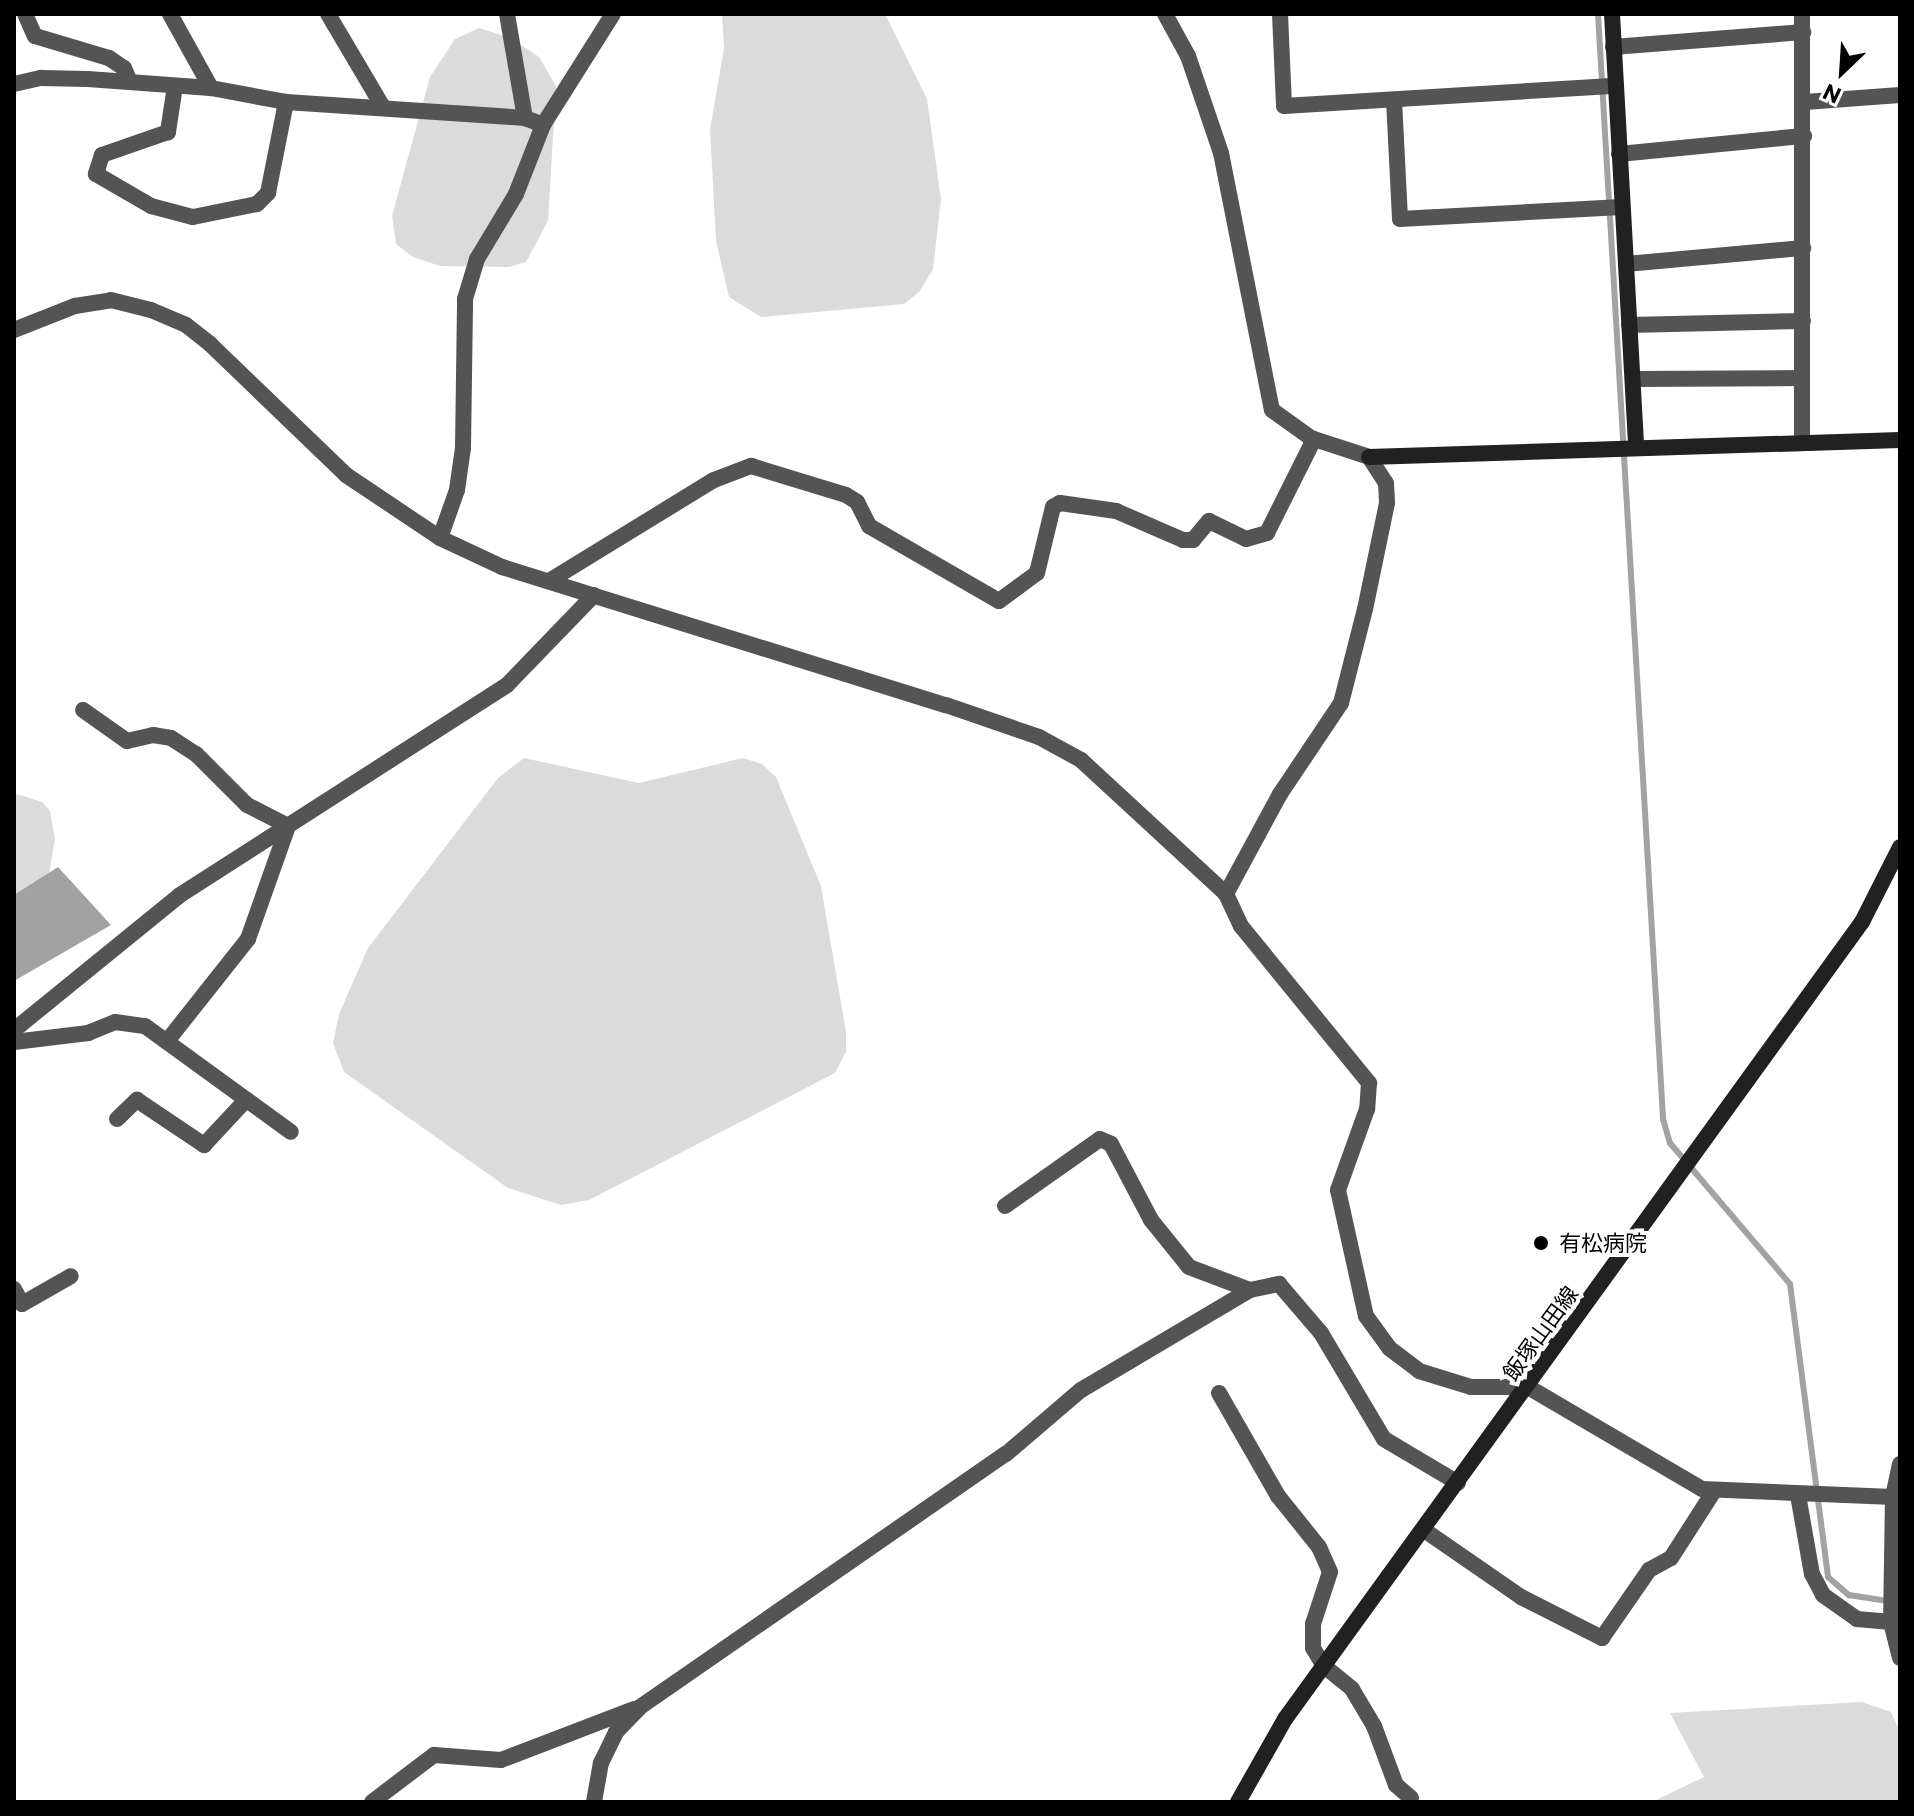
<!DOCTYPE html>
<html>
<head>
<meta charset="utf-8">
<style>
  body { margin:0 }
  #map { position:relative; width:1914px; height:1816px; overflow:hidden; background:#fff; font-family:Commissioner,"Noto Sans JP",sans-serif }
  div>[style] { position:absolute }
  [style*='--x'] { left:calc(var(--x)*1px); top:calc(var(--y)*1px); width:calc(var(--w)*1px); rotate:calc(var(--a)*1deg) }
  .green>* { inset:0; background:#dbdbdb }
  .water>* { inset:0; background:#a2a2a2 }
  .stream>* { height:6px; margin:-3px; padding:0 3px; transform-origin:3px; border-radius:3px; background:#a2a2a2 }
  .street>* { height:16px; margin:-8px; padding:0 8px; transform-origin:8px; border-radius:8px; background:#545454 }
  .secondary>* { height:16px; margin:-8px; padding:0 8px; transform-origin:8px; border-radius:8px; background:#212121 }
  .dots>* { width:22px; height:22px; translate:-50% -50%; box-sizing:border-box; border:4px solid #fff; border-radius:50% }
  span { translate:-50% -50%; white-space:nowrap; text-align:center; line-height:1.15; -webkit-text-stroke:8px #fff; paint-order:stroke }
  .poi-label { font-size:22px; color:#000 }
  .left { translate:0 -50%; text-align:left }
  .street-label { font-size:22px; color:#000 }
  .frame { position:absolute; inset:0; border:16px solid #000; pointer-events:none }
  .north { position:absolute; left:1802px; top:32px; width:80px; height:80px; -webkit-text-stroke:6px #fff; paint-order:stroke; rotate:205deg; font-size:22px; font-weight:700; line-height:32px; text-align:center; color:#000 }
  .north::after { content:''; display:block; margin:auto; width:28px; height:36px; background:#000; clip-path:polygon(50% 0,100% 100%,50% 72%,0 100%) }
</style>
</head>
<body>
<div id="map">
  <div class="green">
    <div style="clip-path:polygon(722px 14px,885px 14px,927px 99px,941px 199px,933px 269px,920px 291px,904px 304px,761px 317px,729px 297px,716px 241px,710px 129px,724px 48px)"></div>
    <div style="clip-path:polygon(479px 28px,511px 38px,539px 57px,556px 86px,548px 221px,526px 262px,509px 267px,440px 266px,413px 257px,396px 244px,392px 216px,430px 77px,455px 39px)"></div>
    <div style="clip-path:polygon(524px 758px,639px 783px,743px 758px,762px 764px,776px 777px,821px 886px,846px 1032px,846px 1052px,835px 1073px,589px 1200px,561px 1205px,508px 1188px,344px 1072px,333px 1043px,339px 1014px,368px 948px,498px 778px)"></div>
    <div style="clip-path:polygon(14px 793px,42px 802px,50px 811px,55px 839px,47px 886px,14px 916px)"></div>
    <div style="clip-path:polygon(1862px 1702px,1891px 1712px,1900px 1732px,1900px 1802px,1652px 1802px,1704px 1777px,1670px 1713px)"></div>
  </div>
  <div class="water">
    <div style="clip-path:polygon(58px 867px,111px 925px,14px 981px,14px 895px)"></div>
  </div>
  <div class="stream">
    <div style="--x:1598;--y:14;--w:1107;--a:86.63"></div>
    <div style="--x:1663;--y:1119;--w:25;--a:74"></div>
    <div style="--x:1670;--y:1143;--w:185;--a:49.6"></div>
    <div style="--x:1790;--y:1284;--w:295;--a:82.6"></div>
    <div style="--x:1828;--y:1577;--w:28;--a:41"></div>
    <div style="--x:1849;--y:1595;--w:52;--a:8.9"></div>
  </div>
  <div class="street">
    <div style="--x:25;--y:14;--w:24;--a:66"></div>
    <div style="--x:35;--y:36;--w:77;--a:16.6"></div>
    <div style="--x:109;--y:58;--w:18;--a:34"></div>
    <div style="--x:124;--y:68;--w:15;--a:67"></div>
    <div style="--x:170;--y:14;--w:85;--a:61"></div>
    <div style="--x:328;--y:14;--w:108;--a:59.4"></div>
    <div style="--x:507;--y:14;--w:106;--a:80.2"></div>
    <div style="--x:1165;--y:14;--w:48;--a:61.3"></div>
    <div style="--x:1188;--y:56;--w:102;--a:71.2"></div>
    <div style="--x:1221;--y:153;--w:262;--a:78.8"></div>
    <div style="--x:1272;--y:410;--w:48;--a:35.7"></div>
    <div style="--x:1311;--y:438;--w:61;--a:18.1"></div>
    <div style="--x:1369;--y:457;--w:31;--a:57"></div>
    <div style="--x:1386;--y:483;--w:20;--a:87"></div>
    <div style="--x:1387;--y:503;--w:108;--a:101.7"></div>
    <div style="--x:1365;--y:609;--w:97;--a:104.3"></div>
    <div style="--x:1341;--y:703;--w:110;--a:123.8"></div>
    <div style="--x:1280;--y:794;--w:114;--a:118.4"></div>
    <div style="--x:1280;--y:14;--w:92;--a:87.5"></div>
    <div style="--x:1284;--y:106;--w:332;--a:-3.5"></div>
    <div style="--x:1613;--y:47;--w:191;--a:-4.5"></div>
    <div style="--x:14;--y:84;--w:28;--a:-13"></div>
    <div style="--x:41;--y:78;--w:47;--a:1.2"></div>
    <div style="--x:88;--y:79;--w:123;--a:4.2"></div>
    <div style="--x:211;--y:88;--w:76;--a:10.6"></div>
    <div style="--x:286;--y:102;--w:240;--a:3.8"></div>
    <div style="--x:525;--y:118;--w:19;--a:21"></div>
    <div style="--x:175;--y:86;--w:47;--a:98.7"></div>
    <div style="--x:168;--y:132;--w:70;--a:160.8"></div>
    <div style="--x:102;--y:155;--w:20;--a:108"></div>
    <div style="--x:96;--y:174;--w:64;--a:30.2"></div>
    <div style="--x:151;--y:206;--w:43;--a:14.7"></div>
    <div style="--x:193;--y:217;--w:65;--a:-11.5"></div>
    <div style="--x:257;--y:204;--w:16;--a:-45"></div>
    <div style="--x:268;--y:193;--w:93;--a:-78.8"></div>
    <div style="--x:1394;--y:100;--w:119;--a:87.1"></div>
    <div style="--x:1400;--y:219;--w:222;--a:-3.1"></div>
    <div style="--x:1805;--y:102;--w:95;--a:-4.2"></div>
    <div style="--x:1619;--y:154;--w:186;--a:-5.6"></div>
    <div style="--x:1626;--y:264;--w:178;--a:-5.2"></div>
    <div style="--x:1629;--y:325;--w:174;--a:-1.3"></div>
    <div style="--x:14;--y:330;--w:66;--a:-21.5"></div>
    <div style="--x:75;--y:306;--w:36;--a:-9"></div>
    <div style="--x:111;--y:300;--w:41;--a:14"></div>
    <div style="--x:151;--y:310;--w:38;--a:23"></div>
    <div style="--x:186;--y:325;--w:31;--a:38"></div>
    <div style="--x:210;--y:344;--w:189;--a:43.9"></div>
    <div style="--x:346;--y:475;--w:113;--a:33.8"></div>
    <div style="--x:440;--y:538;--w:68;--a:25.1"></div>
    <div style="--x:502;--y:567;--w:465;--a:17.3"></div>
    <div style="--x:946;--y:705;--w:98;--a:19"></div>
    <div style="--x:1039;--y:737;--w:48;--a:28.7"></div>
    <div style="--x:1081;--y:760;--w:197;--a:42.7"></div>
    <div style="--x:1226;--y:894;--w:35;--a:65"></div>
    <div style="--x:1241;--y:926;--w:203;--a:50.8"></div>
    <div style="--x:1369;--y:1083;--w:26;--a:94"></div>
    <div style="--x:1367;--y:1109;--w:86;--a:109.7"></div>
    <div style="--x:1338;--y:1190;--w:129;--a:77.5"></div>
    <div style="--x:1366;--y:1316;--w:39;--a:54"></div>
    <div style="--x:1389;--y:1348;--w:38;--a:37"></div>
    <div style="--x:1419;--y:1371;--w:54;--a:17.1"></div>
    <div style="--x:1471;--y:1387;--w:57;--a:0"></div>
    <div style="--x:1528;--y:1387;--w:202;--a:30.4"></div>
    <div style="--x:1702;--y:1489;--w:191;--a:2.4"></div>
    <div style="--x:1633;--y:379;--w:169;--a:-0.3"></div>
    <div style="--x:1802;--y:441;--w:427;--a:-90"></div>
    <div style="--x:440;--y:538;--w:51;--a:-70.5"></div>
    <div style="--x:457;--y:490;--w:42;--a:-81.9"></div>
    <div style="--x:463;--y:448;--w:149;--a:-89.2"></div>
    <div style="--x:465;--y:299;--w:42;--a:-73.3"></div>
    <div style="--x:477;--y:259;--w:76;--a:-59"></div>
    <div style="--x:516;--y:194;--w:74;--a:-68.6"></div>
    <div style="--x:543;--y:125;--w:131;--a:-57.8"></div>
    <div style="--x:549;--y:581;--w:193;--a:-31.5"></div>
    <div style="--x:714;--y:480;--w:40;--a:-21"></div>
    <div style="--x:751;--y:466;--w:99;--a:17"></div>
    <div style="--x:846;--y:495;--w:13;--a:32"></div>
    <div style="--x:857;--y:502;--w:27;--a:63"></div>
    <div style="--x:869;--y:526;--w:150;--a:30"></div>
    <div style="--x:999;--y:601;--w:47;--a:-36.4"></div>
    <div style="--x:1037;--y:573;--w:68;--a:-76.4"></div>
    <div style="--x:1053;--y:507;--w:8;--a:-30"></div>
    <div style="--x:1060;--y:503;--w:57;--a:8.1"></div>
    <div style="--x:1116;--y:511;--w:73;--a:23.4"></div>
    <div style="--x:1183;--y:540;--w:10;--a:0"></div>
    <div style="--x:1193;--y:540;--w:25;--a:-50"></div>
    <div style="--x:1209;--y:521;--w:41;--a:25.9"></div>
    <div style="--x:1246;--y:539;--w:22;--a:-16"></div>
    <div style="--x:1267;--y:533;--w:105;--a:-63.4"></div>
    <div style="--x:83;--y:710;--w:54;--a:35.2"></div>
    <div style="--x:127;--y:741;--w:27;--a:-13"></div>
    <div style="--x:153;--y:735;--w:18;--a:9"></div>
    <div style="--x:171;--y:738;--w:30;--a:33"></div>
    <div style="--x:196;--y:754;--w:72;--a:45"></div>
    <div style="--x:247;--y:805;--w:46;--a:27.1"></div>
    <div style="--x:288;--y:826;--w:120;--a:109.5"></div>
    <div style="--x:248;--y:939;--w:129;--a:128.4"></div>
    <div style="--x:14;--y:1030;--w:214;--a:-39.1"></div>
    <div style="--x:180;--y:895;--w:389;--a:-32.7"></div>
    <div style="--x:507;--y:685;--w:125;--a:-46"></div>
    <div style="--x:14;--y:1042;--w:75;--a:-6.9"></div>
    <div style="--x:88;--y:1033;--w:29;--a:-22"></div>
    <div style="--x:115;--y:1022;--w:30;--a:8"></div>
    <div style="--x:145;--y:1026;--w:180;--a:36"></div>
    <div style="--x:117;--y:1119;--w:28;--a:-44"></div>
    <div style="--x:137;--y:1100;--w:81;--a:33.9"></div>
    <div style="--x:204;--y:1145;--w:62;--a:-47"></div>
    <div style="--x:1005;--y:1206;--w:116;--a:-35.2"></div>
    <div style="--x:1100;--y:1139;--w:12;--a:24"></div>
    <div style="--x:1111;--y:1144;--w:86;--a:62.2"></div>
    <div style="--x:1151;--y:1220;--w:60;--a:51"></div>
    <div style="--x:1189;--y:1267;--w:65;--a:20.7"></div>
    <div style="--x:14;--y:1289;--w:17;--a:62"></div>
    <div style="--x:22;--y:1304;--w:56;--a:-29.7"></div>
    <div style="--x:1219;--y:1393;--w:119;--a:60.2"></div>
    <div style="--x:1278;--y:1496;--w:65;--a:51.2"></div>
    <div style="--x:1319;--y:1547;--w:27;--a:66"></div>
    <div style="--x:1330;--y:1572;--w:55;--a:108.1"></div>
    <div style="--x:1313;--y:1624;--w:24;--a:90"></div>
    <div style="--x:1313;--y:1648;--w:21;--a:59"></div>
    <div style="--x:1324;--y:1666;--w:36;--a:39"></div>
    <div style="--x:1352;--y:1689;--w:43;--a:59.3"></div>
    <div style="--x:1374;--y:1726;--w:63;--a:69.6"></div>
    <div style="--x:1396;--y:1785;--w:20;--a:41"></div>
    <div style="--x:1900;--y:1464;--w:34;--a:102"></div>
    <div style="--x:1893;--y:1497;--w:125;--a:90.9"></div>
    <div style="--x:1891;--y:1622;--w:37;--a:76"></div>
    <div style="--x:1798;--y:1495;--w:80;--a:80"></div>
    <div style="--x:1812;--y:1574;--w:24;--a:62"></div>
    <div style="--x:1823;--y:1595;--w:42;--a:35.2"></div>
    <div style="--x:1857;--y:1619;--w:34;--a:5"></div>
    <div style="--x:1424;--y:1530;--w:118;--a:34.6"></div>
    <div style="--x:1521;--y:1597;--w:91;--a:26.8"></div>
    <div style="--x:1602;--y:1638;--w:83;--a:-55.3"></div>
    <div style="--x:1649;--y:1570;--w:25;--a:-29"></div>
    <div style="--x:1671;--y:1558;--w:80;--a:-57.3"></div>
    <div style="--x:372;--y:1802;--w:78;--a:-37.2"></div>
    <div style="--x:434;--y:1755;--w:67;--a:4.3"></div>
    <div style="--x:501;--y:1760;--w:142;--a:-21"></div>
    <div style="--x:594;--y:1802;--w:40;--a:-80"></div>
    <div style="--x:601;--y:1763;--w:34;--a:-64"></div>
    <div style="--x:616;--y:1732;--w:35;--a:-46"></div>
    <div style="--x:640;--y:1707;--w:445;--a:-34.7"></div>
    <div style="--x:1006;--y:1454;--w:99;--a:-40.5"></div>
    <div style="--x:1081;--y:1390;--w:196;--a:-30.6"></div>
    <div style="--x:1250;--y:1290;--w:30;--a:-12"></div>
    <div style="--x:1279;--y:1284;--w:65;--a:49.4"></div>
    <div style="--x:1321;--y:1333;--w:123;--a:59.3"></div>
    <div style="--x:1384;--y:1439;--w:86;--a:30.7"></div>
  </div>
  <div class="secondary">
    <div style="--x:1612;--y:14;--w:432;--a:86.8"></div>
    <div style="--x:1369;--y:457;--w:531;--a:-1.83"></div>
    <div style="--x:1238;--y:1802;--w:95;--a:-60.5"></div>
    <div style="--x:1285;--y:1719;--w:984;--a:-54.1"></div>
    <div style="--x:1862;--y:922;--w:84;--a:-63.1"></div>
  </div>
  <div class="dots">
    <div style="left:1541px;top:1243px;background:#000"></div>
  </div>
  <div class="poi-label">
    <span class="left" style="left:1559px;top:1243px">有松病院</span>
  </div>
  <div class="street-label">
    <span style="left:1540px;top:1333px;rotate:-54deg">飯塚山田線</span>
  </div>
  <div class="frame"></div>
  <div class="north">N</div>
</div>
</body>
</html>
